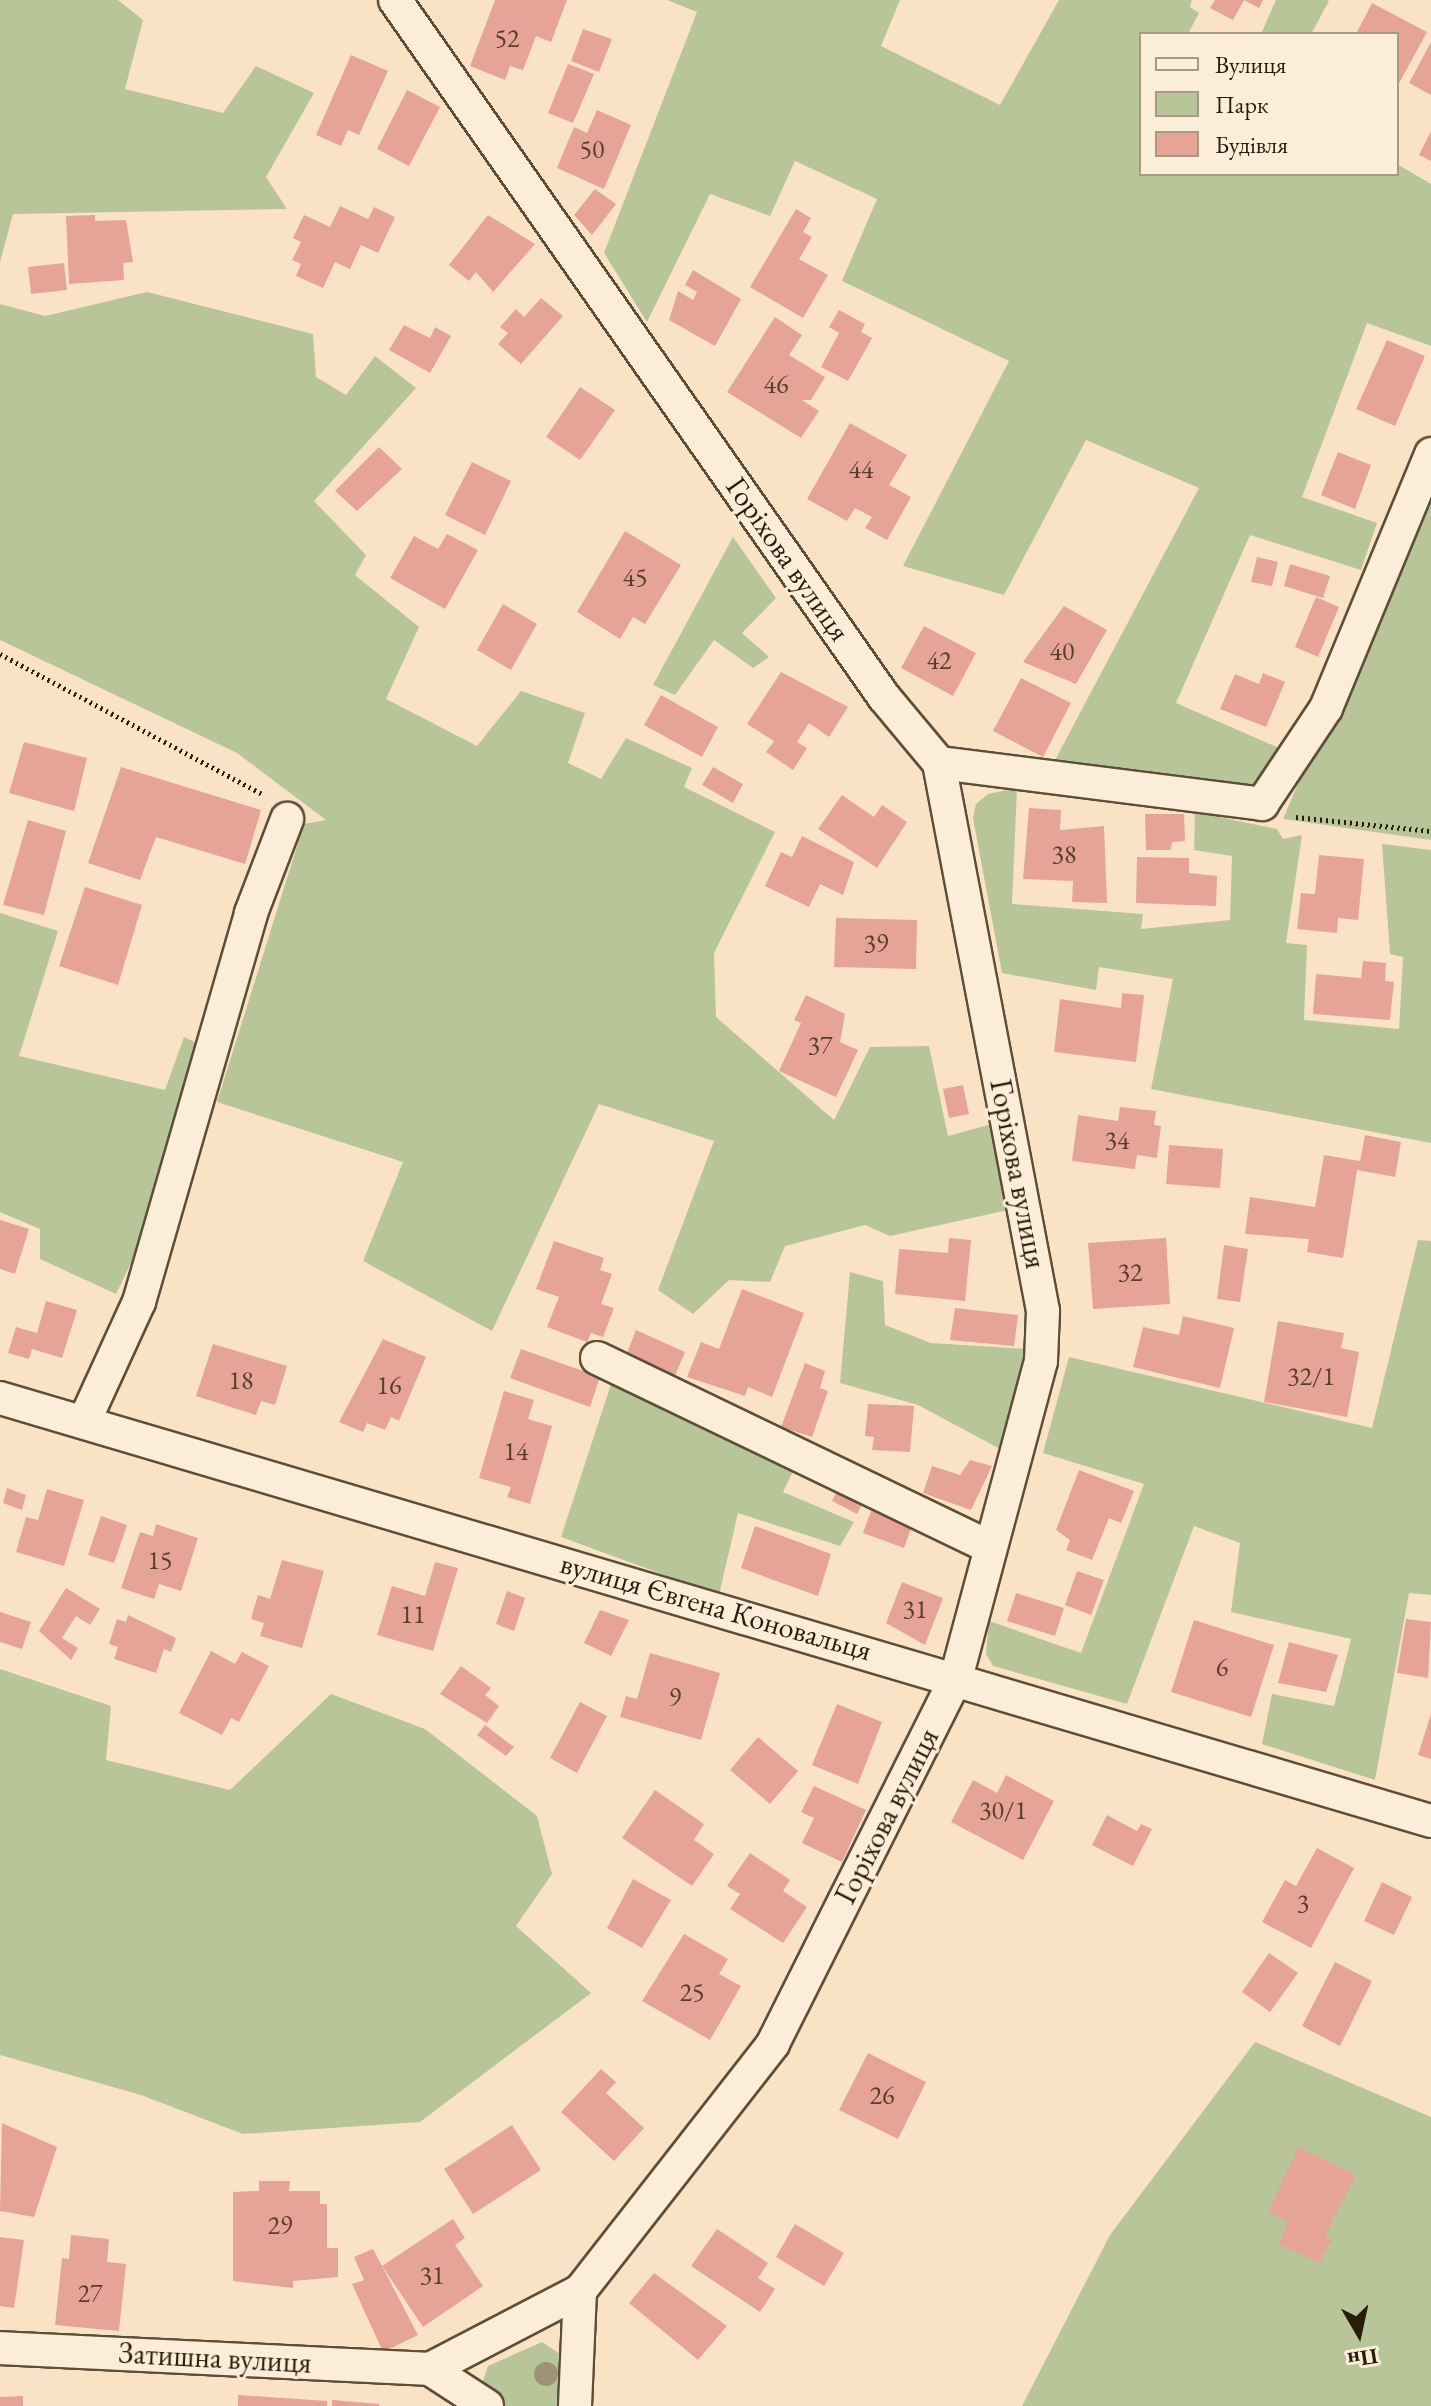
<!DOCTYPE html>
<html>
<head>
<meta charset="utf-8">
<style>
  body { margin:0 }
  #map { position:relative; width:1431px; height:2406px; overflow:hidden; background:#fae3c5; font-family:"EB Garamond",serif }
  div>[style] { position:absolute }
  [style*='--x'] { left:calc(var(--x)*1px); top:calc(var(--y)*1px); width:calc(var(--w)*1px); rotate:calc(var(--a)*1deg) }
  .green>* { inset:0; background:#b8c599 }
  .building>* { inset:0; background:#e6a497 }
  .path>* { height:5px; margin-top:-2.5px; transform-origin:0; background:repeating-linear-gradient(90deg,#291c0b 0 2px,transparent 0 6px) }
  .roads { filter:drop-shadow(2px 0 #5d4e3a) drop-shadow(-2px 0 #5d4e3a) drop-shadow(0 2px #5d4e3a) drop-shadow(0 -2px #5d4e3a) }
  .street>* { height:32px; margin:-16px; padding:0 16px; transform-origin:16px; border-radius:16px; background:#fcedd9 }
  .trees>* { width:24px; height:24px; margin:-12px; border-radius:50%; background:#9f9276 }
  span { translate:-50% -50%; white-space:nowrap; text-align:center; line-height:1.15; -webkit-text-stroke:6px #fcedd9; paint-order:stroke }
  .number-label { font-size:26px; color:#583e2e }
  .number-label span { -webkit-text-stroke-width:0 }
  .street-label { font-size:30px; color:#291c0b }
  .legend { position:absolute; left:1139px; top:32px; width:260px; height:144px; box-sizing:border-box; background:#fcedd9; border:2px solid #a89987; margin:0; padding:10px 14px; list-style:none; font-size:24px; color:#291c0b }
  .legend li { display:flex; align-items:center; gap:16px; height:40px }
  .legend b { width:40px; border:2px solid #a89987 }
  .north { position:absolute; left:1319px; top:2294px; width:80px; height:80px; -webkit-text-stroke:6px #fcedd9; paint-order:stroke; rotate:171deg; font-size:22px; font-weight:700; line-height:32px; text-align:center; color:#291c0b }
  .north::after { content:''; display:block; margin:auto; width:28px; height:36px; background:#291c0b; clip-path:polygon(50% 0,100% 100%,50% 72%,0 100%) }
</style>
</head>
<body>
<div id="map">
  <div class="green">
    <div style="clip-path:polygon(0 0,118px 0,143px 20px,125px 89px,223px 113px,256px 66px,314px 93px,266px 177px,287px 209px,13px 214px,0 262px)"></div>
    <div style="clip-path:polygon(667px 0,900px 0,881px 46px,1000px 105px,1059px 0,1192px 0,1190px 7px,1199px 13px,1188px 34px,1141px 34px,1141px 174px,1397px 174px,1397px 164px,1431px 184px,1431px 346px,1367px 323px,1302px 497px,1377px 523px,1361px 570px,1250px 535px,1176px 703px,1279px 748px,1258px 786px,1239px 794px,1053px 764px,1199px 488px,1086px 440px,1004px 595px,903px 566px,1009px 361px,842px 281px,877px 199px,795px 161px,770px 216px,710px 194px,647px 322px,604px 253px,697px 12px)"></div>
    <div style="clip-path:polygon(1276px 0,1327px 0,1329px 1px,1311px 34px,1261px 34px)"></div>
    <div style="clip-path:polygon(147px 292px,313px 334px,316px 377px,346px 395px,375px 356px,416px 388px,314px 501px,366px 555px,355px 575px,419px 627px,386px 699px,477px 746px,521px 691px,585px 713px,568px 763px,601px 779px,626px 738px,692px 768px,684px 787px,775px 832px,714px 953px,716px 1017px,834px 1120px,870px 1047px,929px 1046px,948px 1136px,992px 1124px,1008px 1210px,890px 1236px,865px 1225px,785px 1246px,770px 1282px,729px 1280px,693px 1314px,658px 1290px,714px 1141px,599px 1104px,492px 1331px,363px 1261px,403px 1162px,217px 1102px,304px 824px,326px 820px,237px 753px,0 640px,0 304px,45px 316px)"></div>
    <div style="clip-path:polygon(1431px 473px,1431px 840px,1283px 819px)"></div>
    <div style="clip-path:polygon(733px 537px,776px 598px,742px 633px,769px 657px,753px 668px,714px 640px,675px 695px,653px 685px)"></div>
    <div style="clip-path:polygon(1017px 788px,1012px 904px,1143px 914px,1141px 929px,1230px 920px,1232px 856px,1194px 850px,1195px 812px,1277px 829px,1283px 839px,1302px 835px,1286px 943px,1307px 945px,1304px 1020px,1399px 1029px,1403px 957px,1390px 954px,1382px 844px,1431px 850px,1431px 1143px,1151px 1089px,1173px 979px,1099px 967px,1096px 990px,1002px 973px,973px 818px,976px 804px,988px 794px)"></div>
    <div style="clip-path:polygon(0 913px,58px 931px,19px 1056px,165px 1090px,184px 1037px,201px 1045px,140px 1244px,116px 1294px,40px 1259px,40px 1229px,0 1212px)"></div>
    <div style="clip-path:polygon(1418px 1240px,1431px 1241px,1431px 1595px,1409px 1593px,1375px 1780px,1262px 1744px,1272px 1694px,1334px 1706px,1351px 1639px,1231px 1612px,1240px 1543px,1194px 1526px,1127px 1704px,993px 1666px,986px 1654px,989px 1621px,1081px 1653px,1144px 1484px,1043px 1453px,1069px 1357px,1372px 1428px)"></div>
    <div style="clip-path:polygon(850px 1272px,883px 1281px,885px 1325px,931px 1343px,1026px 1349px,1002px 1450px,918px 1405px,840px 1383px)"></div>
    <div style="clip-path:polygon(612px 1381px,797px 1463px,783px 1492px,854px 1522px,840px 1546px,738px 1513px,719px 1595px,561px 1537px)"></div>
    <div style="clip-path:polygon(0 1669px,111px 1706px,106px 1760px,230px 1790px,331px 1694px,425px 1729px,537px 1816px,552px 1874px,516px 1926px,591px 1993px,420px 2122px,243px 2134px,141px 2095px,0 2055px)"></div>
    <div style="clip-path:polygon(1255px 2042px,1431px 2117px,1431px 2406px,1022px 2406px,1110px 2235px)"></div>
    <div style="clip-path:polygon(542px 2342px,566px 2358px,565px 2406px,495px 2406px,483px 2381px,488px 2366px)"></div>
  </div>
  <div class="building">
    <div style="clip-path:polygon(495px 0,567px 0,551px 42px,536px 36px,523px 70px,510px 66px,505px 80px,470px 66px)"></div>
    <div style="clip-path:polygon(1215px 0,1263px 0,1259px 8px,1244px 0,1233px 20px,1210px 8px)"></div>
    <div style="clip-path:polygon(1372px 3px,1427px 32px,1397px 87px,1397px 34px,1356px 34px)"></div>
    <div style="clip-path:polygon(583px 29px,612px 39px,599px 72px,571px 61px)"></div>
    <div style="clip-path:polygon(1431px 42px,1431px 95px,1409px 83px)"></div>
    <div style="clip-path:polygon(351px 55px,388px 71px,359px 135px,348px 130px,341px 146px,316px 135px)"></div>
    <div style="clip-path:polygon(568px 64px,594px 74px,573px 123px,548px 113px)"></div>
    <div style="clip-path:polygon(407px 90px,440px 107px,409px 166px,377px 149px)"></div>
    <div style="clip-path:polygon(597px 110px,631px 125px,604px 189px,557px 168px,574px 127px,587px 133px)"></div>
    <div style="clip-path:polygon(1431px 131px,1431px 161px,1419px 155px)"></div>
    <div style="clip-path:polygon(595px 189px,616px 204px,592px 235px,574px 215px)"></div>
    <div style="clip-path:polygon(340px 206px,368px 219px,374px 207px,395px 217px,378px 253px,361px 245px,350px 269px,335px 262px,323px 288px,296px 276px,301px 264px,292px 260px,301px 242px,293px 238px,304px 215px,330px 227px)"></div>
    <div style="clip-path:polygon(796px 209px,811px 218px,803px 232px,812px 237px,799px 259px,828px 275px,803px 318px,750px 287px)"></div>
    <div style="clip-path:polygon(95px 215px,95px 221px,126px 220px,133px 262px,123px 263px,124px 280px,69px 284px,66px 216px)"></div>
    <div style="clip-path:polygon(488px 215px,535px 244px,493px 292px,476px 272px,469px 281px,449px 265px)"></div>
    <div style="clip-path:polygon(64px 263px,67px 290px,31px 294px,28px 267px)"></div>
    <div style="clip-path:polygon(693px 270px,741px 299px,715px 346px,669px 320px,678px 291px,693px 300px,697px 292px,685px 285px)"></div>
    <div style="clip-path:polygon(541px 298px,563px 316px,521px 364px,498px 344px,508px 333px,500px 327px,516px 309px,524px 317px)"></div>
    <div style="clip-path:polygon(839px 310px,865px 324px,861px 332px,872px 338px,848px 381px,821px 367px,839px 333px,829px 327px)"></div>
    <div style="clip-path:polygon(775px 317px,802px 335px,789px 355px,825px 377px,811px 400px,802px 400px,819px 411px,801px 438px,727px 392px)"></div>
    <div style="clip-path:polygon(404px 325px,430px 338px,435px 327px,451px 336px,430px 373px,389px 350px)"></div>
    <div style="clip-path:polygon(1387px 340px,1425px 356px,1395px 426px,1356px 409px)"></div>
    <div style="clip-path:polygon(580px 387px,615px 410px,580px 460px,546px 437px)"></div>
    <div style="clip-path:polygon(850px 423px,907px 455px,889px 485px,911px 497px,887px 540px,865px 528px,872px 517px,855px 508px,847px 521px,807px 499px)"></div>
    <div style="clip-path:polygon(379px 447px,402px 469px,357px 511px,335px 491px)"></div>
    <div style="clip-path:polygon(1338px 452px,1371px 465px,1355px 509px,1321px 495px)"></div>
    <div style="clip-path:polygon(472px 462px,511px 481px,485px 535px,445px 515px)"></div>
    <div style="clip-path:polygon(625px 531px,681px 565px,645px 624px,633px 617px,620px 639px,577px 612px)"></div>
    <div style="clip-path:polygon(447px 534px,478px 550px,445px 609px,390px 578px,414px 536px,438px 549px)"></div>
    <div style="clip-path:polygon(1257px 557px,1278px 562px,1272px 586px,1251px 582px)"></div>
    <div style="clip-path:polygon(1290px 564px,1330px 576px,1323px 598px,1284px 586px)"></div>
    <div style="clip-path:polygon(1316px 597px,1339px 607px,1318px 657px,1295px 647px)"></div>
    <div style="clip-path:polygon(503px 604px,537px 624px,511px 670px,477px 650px)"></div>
    <div style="clip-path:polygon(1064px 606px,1107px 630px,1076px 684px,1023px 662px)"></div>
    <div style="clip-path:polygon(924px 626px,976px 653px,953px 696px,901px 668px)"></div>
    <div style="clip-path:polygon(781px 672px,848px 707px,829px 737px,809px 723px,797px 742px,807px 748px,793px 770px,766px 752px,774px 741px,747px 724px)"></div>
    <div style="clip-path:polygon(1263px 673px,1285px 682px,1266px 727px,1220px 709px,1235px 674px,1259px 684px)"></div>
    <div style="clip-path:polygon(1021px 678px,1071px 703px,1043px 757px,993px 731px)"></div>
    <div style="clip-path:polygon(661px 695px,718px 727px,702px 757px,644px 725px)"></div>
    <div style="clip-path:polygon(24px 742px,87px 758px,74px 811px,9px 793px)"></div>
    <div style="clip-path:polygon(121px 767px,261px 810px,245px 864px,156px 837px,140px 880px,88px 863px)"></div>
    <div style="clip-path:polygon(713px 767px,743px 784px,733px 803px,702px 785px)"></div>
    <div style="clip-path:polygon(842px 795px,874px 817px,882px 805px,907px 822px,877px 868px,818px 829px)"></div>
    <div style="clip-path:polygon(1029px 808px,1061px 810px,1060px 830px,1104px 826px,1107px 903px,1072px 902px,1073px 881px,1023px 879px)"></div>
    <div style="clip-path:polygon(1145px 814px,1184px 814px,1185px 841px,1172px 842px,1171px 850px,1146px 850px)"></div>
    <div style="clip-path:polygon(28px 820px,66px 831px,44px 915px,3px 905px)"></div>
    <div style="clip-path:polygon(802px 836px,854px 862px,843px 895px,820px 884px,809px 907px,765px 886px,781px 852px,792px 857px)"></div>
    <div style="clip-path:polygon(1319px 855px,1364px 859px,1358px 920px,1338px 918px,1337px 933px,1297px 929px,1301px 893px,1315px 894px)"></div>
    <div style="clip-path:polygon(1137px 857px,1189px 858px,1189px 873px,1217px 876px,1216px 906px,1136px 903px)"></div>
    <div style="clip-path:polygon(85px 887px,142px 905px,118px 985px,59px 966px)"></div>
    <div style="clip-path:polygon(836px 918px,917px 920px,916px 969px,834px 967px)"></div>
    <div style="clip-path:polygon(1363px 961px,1386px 963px,1385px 981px,1394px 982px,1390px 1020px,1313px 1014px,1316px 974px,1361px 978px)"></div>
    <div style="clip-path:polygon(1122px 993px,1144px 995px,1136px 1062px,1054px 1052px,1060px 999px,1121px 1008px)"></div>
    <div style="clip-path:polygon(806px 995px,845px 1014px,840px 1042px,858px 1050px,836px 1097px,779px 1071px,801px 1023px,794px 1020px)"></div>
    <div style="clip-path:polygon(963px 1085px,969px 1114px,949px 1118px,943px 1089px)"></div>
    <div style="clip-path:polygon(1120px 1107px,1156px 1111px,1154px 1125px,1161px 1126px,1157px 1158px,1137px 1155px,1135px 1169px,1072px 1161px,1078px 1115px,1118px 1121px)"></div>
    <div style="clip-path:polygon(1365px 1135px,1401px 1142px,1395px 1177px,1357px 1170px,1343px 1258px,1307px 1252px,1309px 1239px,1245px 1234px,1250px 1197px,1315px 1207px,1324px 1155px,1360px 1161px)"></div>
    <div style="clip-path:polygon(1169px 1145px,1223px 1149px,1220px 1188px,1166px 1184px)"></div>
    <div style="clip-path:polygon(0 1220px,29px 1229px,15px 1274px,0 1269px)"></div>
    <div style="clip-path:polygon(949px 1238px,971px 1240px,965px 1301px,895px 1294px,899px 1249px,948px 1253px)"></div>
    <div style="clip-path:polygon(1166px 1238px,1170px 1304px,1093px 1309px,1088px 1243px)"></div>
    <div style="clip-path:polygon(554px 1241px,604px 1258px,600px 1270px,612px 1274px,601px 1304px,614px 1308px,603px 1337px,591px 1333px,587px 1342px,547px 1327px,559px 1297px,536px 1289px)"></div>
    <div style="clip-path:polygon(1224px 1245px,1248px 1249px,1240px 1302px,1217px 1299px)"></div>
    <div style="clip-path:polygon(742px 1289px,804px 1313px,772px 1397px,748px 1387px,745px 1396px,687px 1377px,701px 1342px,719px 1349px)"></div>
    <div style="clip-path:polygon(46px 1301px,77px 1310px,62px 1358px,32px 1349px,29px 1359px,8px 1353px,16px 1327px,37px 1333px)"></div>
    <div style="clip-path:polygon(955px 1308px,1018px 1315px,1014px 1346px,950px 1340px)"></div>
    <div style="clip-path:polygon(1183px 1316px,1234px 1328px,1220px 1388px,1133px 1367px,1143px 1327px,1179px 1335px)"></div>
    <div style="clip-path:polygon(1278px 1321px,1344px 1333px,1341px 1348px,1359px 1352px,1347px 1417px,1264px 1402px)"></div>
    <div style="clip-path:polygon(636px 1330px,685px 1352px,674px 1378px,626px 1356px)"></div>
    <div style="clip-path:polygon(383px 1339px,426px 1357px,399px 1421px,391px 1417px,385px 1430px,367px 1423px,363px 1432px,339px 1422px)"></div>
    <div style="clip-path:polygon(213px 1344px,287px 1366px,275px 1405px,261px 1401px,256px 1415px,196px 1396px)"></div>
    <div style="clip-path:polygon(521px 1349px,600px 1377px,590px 1407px,510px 1378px)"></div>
    <div style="clip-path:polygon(805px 1363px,825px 1371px,820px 1388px,828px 1391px,812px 1437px,781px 1427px)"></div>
    <div style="clip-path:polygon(504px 1391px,534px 1400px,528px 1419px,552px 1426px,530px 1504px,507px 1497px,511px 1487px,479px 1478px)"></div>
    <div style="clip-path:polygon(868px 1404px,914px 1406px,910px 1452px,872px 1450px,874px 1437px,865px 1436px)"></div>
    <div style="clip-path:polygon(970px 1460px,992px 1466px,971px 1510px,923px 1493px,932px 1466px,960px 1475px)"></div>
    <div style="clip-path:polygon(1079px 1470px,1134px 1491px,1121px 1523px,1109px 1518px,1092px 1560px,1066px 1550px,1070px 1540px,1056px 1530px)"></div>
    <div style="clip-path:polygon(840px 1485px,865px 1499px,857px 1514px,832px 1501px)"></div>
    <div style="clip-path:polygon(7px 1488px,26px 1495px,22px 1510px,3px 1503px)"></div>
    <div style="clip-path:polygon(47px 1489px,84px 1500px,64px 1566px,16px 1552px,26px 1517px,38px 1520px)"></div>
    <div style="clip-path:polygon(871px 1511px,912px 1526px,904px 1548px,863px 1533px)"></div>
    <div style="clip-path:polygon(101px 1516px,127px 1525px,114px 1563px,88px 1555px)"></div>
    <div style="clip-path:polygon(156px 1524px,198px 1538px,181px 1591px,159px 1584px,154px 1599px,121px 1588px,140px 1532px,153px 1536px)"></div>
    <div style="clip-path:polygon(755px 1526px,831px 1554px,818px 1596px,741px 1568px)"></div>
    <div style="clip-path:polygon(282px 1560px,324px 1571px,302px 1648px,260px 1636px,264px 1623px,251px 1619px,258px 1595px,270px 1599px)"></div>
    <div style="clip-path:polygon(435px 1562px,458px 1568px,433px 1651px,377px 1635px,392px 1586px,425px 1596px)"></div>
    <div style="clip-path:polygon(1077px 1571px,1104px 1580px,1091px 1615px,1065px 1605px)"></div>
    <div style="clip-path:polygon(902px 1582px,943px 1598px,925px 1645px,886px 1623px)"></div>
    <div style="clip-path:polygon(66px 1588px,100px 1609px,90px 1625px,76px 1616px,62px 1638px,78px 1648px,71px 1660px,39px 1631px)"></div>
    <div style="clip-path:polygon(507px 1591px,525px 1598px,514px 1631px,496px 1624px)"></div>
    <div style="clip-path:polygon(1016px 1593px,1064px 1608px,1055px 1636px,1007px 1621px)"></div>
    <div style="clip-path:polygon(600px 1610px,629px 1620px,611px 1656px,584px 1643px)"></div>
    <div style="clip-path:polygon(0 1612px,31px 1622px,22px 1649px,0 1642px)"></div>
    <div style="clip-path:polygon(128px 1615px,176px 1638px,171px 1652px,164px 1649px,156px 1673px,114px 1659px,118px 1647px,109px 1644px,117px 1619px,126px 1622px)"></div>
    <div style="clip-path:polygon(1406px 1619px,1431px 1622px,1428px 1678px,1397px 1673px)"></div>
    <div style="clip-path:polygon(1194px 1620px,1274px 1645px,1251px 1717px,1171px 1692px)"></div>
    <div style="clip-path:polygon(1289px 1642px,1338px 1655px,1326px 1692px,1278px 1683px)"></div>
    <div style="clip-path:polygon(211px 1651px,235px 1664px,242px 1652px,269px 1666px,239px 1722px,231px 1718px,222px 1735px,179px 1713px)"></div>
    <div style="clip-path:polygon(650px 1653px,720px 1673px,701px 1740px,620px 1717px,626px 1696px,637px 1699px)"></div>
    <div style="clip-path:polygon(461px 1666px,491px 1688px,485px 1695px,499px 1706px,487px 1723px,440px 1694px)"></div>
    <div style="clip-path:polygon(580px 1702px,607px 1716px,577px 1773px,550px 1758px)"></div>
    <div style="clip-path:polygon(837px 1704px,882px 1722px,858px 1784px,812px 1765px)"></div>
    <div style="clip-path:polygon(1431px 1714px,1431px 1759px,1418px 1755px)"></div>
    <div style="clip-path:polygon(485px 1725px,514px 1747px,506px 1756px,477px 1735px)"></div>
    <div style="clip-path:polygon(758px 1737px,798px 1771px,770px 1804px,730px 1770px)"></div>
    <div style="clip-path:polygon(1006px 1775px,1054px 1801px,1023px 1860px,951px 1822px,973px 1780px,997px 1793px)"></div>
    <div style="clip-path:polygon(814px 1786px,866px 1810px,842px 1862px,802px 1843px,814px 1818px,801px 1812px)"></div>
    <div style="clip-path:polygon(655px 1790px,704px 1824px,694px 1840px,714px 1854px,692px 1886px,622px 1838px)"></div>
    <div style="clip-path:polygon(1107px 1815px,1137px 1831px,1141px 1824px,1152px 1829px,1133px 1866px,1092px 1845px)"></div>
    <div style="clip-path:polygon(1317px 1848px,1354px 1868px,1311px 1948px,1262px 1922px,1285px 1880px,1296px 1886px)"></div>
    <div style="clip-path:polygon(750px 1853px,790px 1880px,783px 1891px,807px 1907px,783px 1943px,730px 1909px,740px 1894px,727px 1886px)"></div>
    <div style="clip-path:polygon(633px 1879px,671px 1900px,642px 1948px,607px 1928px)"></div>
    <div style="clip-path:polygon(1382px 1882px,1412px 1897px,1394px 1935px,1364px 1921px)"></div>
    <div style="clip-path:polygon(684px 1934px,728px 1959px,719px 1974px,741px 1986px,710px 2040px,642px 2001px)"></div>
    <div style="clip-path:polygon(1269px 1953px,1298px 1973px,1270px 2012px,1242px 1992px)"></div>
    <div style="clip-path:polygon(1335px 1962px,1372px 1981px,1340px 2046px,1302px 2026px)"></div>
    <div style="clip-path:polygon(868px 2053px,926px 2082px,898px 2139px,839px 2110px)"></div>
    <div style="clip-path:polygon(601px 2069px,616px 2082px,606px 2093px,644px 2128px,614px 2161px,561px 2112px)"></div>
    <div style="clip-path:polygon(2px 2123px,57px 2147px,34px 2217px,0 2211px)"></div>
    <div style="clip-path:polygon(512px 2125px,541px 2170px,473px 2214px,444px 2169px)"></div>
    <div style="clip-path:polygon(1298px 2147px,1356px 2175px,1325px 2236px,1332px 2240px,1319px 2263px,1279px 2244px,1288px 2222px,1268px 2212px)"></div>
    <div style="clip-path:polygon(259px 2181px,290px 2181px,289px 2191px,320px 2191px,320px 2204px,327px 2204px,327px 2248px,338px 2248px,338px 2277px,293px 2281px,293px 2288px,233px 2281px,233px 2192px,259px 2191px)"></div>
    <div style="clip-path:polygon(453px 2219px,465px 2238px,455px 2245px,483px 2286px,423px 2327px,382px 2266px)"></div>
    <div style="clip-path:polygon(795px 2224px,844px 2253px,824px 2286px,776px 2257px)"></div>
    <div style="clip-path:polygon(717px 2229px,768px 2263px,758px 2278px,775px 2289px,760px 2312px,691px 2266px)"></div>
    <div style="clip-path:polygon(71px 2235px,109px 2239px,107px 2262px,126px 2264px,119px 2331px,55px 2325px,62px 2258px,69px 2259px)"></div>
    <div style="clip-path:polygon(0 2237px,24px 2240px,14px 2308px,0 2306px)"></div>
    <div style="clip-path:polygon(373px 2249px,418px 2335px,383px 2352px,352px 2284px,364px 2280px,354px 2257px)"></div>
    <div style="clip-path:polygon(654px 2273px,727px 2326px,698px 2360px,629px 2303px)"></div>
    <div style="clip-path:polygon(238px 2395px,327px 2401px,327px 2406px,238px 2406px)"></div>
    <div style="clip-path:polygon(23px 2396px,23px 2406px,0 2406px,0 2397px)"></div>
    <div style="clip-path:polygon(332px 2400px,379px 2404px,379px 2406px,332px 2406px)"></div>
  </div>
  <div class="path">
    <div style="--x:0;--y:654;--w:297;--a:28.1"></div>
    <div style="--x:1296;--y:817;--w:136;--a:5.9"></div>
  </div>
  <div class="roads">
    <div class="street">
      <div style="--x:395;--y:0;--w:851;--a:54.95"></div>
      <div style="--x:884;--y:697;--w:86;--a:50.2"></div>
      <div style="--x:939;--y:763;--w:558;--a:79.25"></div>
      <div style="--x:1043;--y:1311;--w:50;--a:92.3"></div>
      <div style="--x:1041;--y:1361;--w:328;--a:105"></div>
      <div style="--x:956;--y:1678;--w:409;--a:116.6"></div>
      <div style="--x:773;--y:2044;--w:313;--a:128"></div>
      <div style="--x:580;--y:2291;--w:115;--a:92.5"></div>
      <div style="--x:939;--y:763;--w:326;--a:7.2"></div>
      <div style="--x:1262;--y:804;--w:115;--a:-56.3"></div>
      <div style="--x:1326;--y:708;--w:275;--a:-67.5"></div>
      <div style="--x:597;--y:1358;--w:436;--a:25.7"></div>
      <div style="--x:0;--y:1398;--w:1492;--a:16.47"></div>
      <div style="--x:84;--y:1422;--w:132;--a:-65.4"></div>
      <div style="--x:139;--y:1302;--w:405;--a:-73.9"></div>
      <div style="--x:251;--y:913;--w:101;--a:-69"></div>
      <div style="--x:0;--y:2348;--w:431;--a:2.8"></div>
      <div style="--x:430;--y:2369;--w:169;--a:-27.5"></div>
      <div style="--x:430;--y:2369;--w:68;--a:33"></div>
    </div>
  </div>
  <div class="trees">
    <div style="left:546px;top:2374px"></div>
  </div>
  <div class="number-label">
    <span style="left:507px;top:39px">52</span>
    <span style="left:592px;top:150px">50</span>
    <span style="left:776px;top:385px">46</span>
    <span style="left:861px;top:470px">44</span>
    <span style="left:635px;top:578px">45</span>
    <span style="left:1062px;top:652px">40</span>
    <span style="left:939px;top:661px">42</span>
    <span style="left:1064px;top:855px">38</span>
    <span style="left:876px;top:944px">39</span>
    <span style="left:820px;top:1046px">37</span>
    <span style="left:1117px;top:1141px">34</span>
    <span style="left:1130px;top:1273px">32</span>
    <span style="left:1311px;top:1377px">32/1</span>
    <span style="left:241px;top:1381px">18</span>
    <span style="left:389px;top:1386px">16</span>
    <span style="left:516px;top:1452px">14</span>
    <span style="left:160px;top:1561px">15</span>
    <span style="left:915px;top:1610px">31</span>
    <span style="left:413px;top:1615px">11</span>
    <span style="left:1222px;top:1668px">6</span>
    <span style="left:675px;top:1698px">9</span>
    <span style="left:1003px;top:1811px">30/1</span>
    <span style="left:1303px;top:1904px">3</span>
    <span style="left:692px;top:1993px">25</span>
    <span style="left:882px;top:2096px">26</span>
    <span style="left:280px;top:2226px">29</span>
    <span style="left:432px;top:2276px">31</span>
    <span style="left:90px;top:2294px">27</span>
  </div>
  <div class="street-label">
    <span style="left:788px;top:559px;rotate:55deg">Горіхова вулиця</span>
    <span style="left:1018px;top:1174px;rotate:79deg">Горіхова вулиця</span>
    <span style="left:716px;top:1607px;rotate:16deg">вулиця Євгена Коновальця</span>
    <span style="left:887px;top:1816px;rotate:-63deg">Горіхова вулиця</span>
    <span style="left:215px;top:2358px;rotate:3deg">Затишна вулиця</span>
  </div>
  <ul class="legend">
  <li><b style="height:10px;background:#fcedd9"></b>Вулиця</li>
  <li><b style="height:22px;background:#b8c599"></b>Парк</li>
  <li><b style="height:22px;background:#e6a497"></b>Будівля</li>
  </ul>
  <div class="north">Пн</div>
</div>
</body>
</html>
